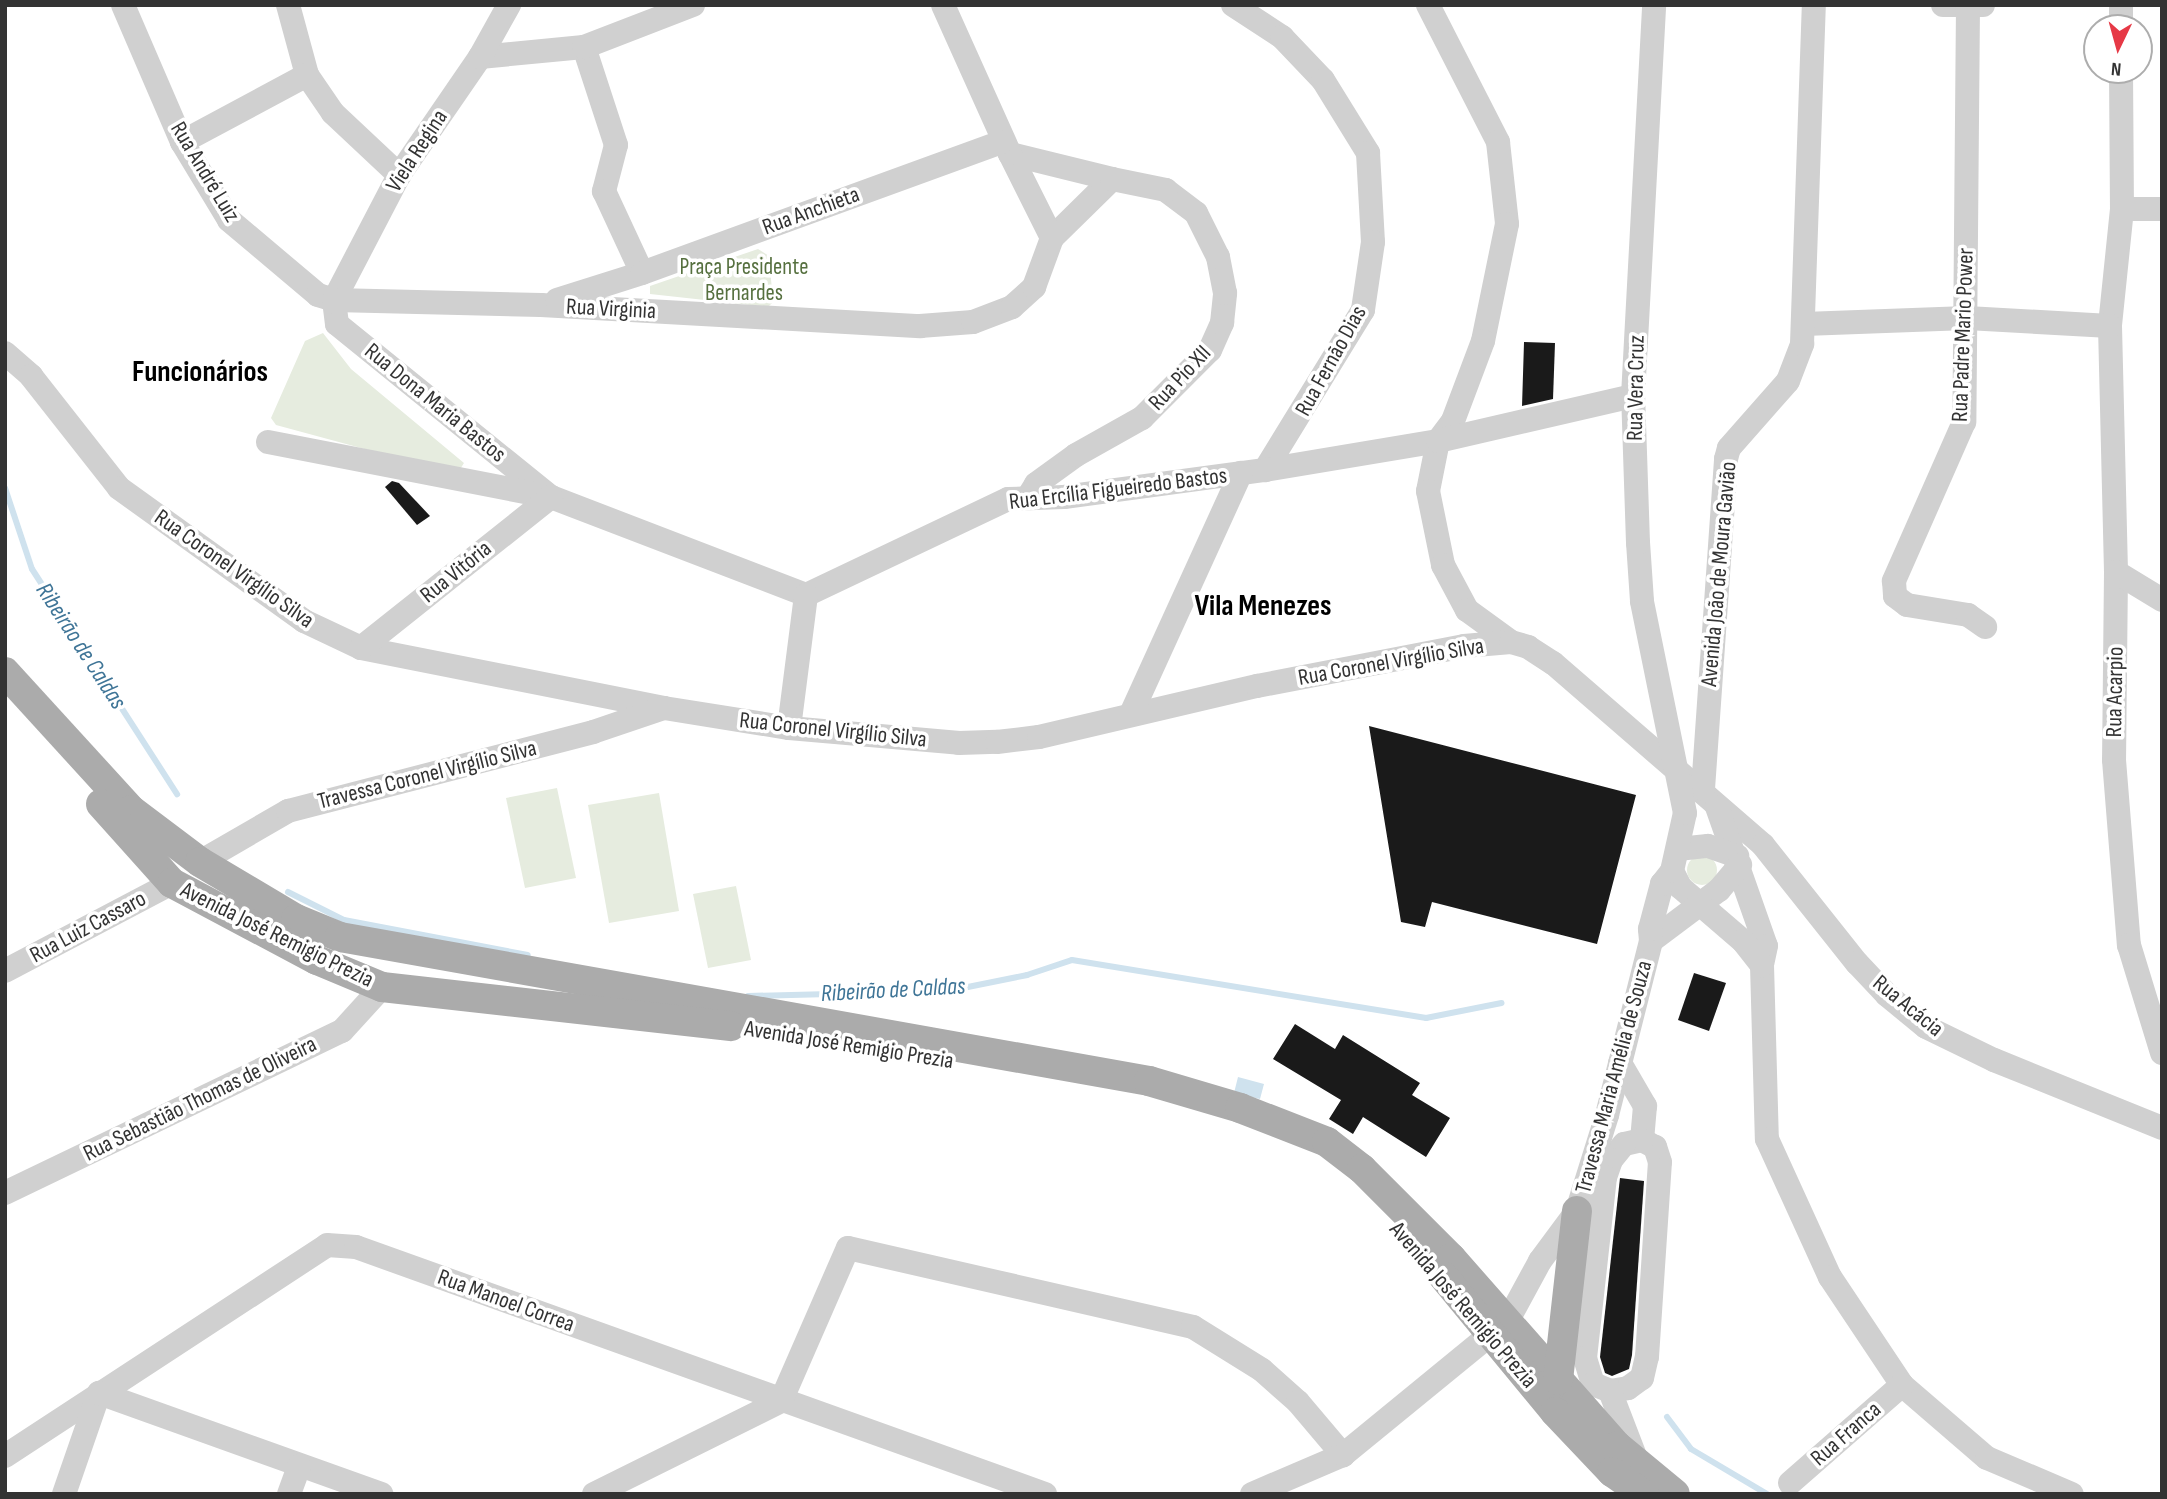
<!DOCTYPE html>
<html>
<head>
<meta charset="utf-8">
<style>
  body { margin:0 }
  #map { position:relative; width:2167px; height:1499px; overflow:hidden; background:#fff; font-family:"Sofia Sans Condensed",sans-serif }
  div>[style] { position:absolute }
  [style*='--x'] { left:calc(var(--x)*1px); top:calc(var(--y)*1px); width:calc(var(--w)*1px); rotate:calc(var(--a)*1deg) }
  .green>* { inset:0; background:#e6ecdf }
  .round { border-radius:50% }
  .water>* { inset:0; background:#cfe2ee }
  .stream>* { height:6px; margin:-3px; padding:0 3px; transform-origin:3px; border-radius:3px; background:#cfe2ee }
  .building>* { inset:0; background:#1a1a1a }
  .minor>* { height:24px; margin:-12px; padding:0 12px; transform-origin:12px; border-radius:12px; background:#d0d0d0 }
  .major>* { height:30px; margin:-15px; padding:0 15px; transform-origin:15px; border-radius:15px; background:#ababab }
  span { translate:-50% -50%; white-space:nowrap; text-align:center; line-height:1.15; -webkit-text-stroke:7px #fff; paint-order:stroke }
  .street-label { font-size:23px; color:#333 }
  .park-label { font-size:23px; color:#56703f }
  .water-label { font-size:24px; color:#3f7597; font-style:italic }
  .district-label { font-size:30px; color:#000; font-weight:700 }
  .frame { position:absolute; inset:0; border:7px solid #333; pointer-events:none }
  .north { position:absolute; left:2083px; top:14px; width:70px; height:70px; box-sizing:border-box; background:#fff; border:2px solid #adadad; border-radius:50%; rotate:185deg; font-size:19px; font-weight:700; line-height:28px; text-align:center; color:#333 }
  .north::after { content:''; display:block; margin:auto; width:24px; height:32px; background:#e63946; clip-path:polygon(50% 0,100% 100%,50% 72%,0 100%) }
</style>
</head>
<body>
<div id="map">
  <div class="green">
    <div style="clip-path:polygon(758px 249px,769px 256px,773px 302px,768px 307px,650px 294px,650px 286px)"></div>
    <div style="clip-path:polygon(323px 333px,351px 369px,464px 463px,457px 474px,276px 425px,271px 418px,305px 341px)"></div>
    <div style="clip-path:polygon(557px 788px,576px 878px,525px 888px,506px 798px)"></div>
    <div style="clip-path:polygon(659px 793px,679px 911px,609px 923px,588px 805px)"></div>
    <div class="round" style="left:1687px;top:855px;width:30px;height:30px"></div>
    <div style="clip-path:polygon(736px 886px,751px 960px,708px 968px,693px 894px)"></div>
  </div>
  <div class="water">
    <div style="clip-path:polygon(1238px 1077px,1264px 1084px,1260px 1099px,1234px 1093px)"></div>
  </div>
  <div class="stream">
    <div style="--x:5;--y:488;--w:85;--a:71.6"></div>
    <div style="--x:32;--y:569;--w:268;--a:57.2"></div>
    <div style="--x:288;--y:892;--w:63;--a:26.6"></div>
    <div style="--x:344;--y:920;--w:187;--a:10.8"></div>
    <div style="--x:748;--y:996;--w:200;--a:-1.4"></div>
    <div style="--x:948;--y:991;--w:81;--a:-11.4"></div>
    <div style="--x:1027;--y:975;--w:47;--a:-18.4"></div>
    <div style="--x:1072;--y:960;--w:359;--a:9.3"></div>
    <div style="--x:1426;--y:1018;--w:77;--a:-11.2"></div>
    <div style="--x:1667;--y:1417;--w:40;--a:53"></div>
    <div style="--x:1691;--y:1449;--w:88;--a:30.6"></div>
  </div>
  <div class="building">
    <div style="clip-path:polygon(1524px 342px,1555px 343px,1553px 399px,1522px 406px)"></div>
    <div style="clip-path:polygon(392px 481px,399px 483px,430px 516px,417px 525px,385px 487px)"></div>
    <div style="clip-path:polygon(1369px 726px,1636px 795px,1597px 944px,1432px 902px,1425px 927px,1401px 922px)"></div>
    <div style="clip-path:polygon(1694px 973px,1726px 983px,1709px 1031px,1678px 1020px)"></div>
    <div style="clip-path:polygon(1295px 1024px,1335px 1049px,1343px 1035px,1420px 1083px,1412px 1095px,1450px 1118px,1426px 1157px,1363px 1117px,1353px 1134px,1329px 1119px,1341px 1100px,1273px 1059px)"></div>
    <div style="clip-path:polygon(1620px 1178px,1644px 1181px,1632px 1355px,1629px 1369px,1612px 1376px,1605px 1373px,1600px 1357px)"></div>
  </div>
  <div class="minor">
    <div style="--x:123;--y:5;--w:149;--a:66.7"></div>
    <div style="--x:182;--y:142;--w:91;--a:58.9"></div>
    <div style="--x:229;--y:220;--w:116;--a:40.1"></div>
    <div style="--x:318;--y:295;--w:17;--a:17"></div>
    <div style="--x:334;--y:300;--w:207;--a:1.4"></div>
    <div style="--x:541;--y:305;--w:380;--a:3.2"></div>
    <div style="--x:920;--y:326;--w:53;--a:-4.3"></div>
    <div style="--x:973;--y:322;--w:42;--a:-21"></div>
    <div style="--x:1012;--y:307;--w:30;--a:-42"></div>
    <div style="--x:1034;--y:287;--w:52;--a:-69.8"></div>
    <div style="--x:1052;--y:238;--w:84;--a:-44.5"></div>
    <div style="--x:1112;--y:179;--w:105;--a:-166.2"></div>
    <div style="--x:1010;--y:154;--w:94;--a:63.4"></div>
    <div style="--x:288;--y:5;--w:73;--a:74.8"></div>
    <div style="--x:307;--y:75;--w:46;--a:55.6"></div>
    <div style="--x:333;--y:113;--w:91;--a:43.2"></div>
    <div style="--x:943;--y:5;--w:163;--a:65.8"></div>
    <div style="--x:1233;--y:5;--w:59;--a:33.1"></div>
    <div style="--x:1282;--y:37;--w:59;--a:46.4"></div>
    <div style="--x:1323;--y:80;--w:86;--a:58.3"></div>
    <div style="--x:1368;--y:153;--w:89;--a:86.8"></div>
    <div style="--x:1373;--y:242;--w:69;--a:98.4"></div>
    <div style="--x:1363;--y:310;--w:188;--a:121.5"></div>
    <div style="--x:1428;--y:5;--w:154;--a:62.9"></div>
    <div style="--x:1498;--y:142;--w:82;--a:83.7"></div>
    <div style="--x:1507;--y:224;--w:119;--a:101.6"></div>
    <div style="--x:1483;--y:341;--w:85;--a:110.6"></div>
    <div style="--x:1453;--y:421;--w:25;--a:127"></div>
    <div style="--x:1438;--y:441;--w:51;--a:101.3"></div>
    <div style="--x:1428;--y:491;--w:76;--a:78.5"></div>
    <div style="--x:1443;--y:565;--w:51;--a:61.9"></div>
    <div style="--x:1467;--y:610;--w:54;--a:36"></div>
    <div style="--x:1943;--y:5;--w:40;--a:0"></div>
    <div style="--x:1968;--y:5;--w:417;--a:90.5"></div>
    <div style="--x:1964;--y:422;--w:174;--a:113.8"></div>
    <div style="--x:1894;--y:581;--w:15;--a:86"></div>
    <div style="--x:1895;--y:596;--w:15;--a:37"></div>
    <div style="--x:1907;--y:605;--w:62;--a:9.3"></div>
    <div style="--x:1968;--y:615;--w:21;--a:35"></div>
    <div style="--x:2121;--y:5;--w:23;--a:90"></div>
    <div style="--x:584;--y:47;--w:103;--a:71.9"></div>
    <div style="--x:616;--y:145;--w:48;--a:104.6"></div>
    <div style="--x:604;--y:191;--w:90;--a:65.1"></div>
    <div style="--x:480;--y:57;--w:104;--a:-5.5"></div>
    <div style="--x:584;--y:47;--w:117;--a:-21.1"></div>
    <div style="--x:2121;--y:70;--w:139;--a:89.6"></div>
    <div style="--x:2122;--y:209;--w:118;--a:95.9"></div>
    <div style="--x:2110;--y:326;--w:246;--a:88.6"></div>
    <div style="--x:2116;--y:572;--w:188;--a:90.6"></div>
    <div style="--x:2114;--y:760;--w:186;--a:85.4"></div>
    <div style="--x:2129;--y:945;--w:113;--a:73"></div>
    <div style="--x:182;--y:142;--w:142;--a:-28.2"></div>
    <div style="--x:2122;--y:209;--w:40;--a:0"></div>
    <div style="--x:334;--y:300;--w:141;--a:-62.5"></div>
    <div style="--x:399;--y:175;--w:143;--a:-55.5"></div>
    <div style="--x:480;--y:57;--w:60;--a:-60.9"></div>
    <div style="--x:334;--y:300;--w:24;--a:83"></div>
    <div style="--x:337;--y:324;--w:270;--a:39"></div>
    <div style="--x:557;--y:300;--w:89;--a:-17.6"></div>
    <div style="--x:642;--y:273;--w:382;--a:-20"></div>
    <div style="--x:1804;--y:324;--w:163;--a:-2.1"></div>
    <div style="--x:1967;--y:318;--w:143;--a:3.2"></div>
    <div style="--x:5;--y:353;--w:35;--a:41"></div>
    <div style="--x:31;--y:376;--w:142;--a:51.8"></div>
    <div style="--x:119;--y:488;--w:228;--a:35.7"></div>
    <div style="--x:304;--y:621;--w:63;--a:25.3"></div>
    <div style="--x:361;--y:648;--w:309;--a:11.2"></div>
    <div style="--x:664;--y:708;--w:127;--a:9.1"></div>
    <div style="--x:789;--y:728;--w:171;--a:5"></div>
    <div style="--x:959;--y:743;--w:38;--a:-2"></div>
    <div style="--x:997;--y:742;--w:42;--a:-6.8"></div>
    <div style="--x:1039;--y:737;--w:224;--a:-13.2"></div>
    <div style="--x:1257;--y:686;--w:211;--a:-10.9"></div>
    <div style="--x:1464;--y:646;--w:47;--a:-4.9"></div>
    <div style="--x:1511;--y:642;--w:18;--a:16"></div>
    <div style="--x:1528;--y:647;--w:30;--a:33"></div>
    <div style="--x:1553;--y:663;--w:278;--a:40.9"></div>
    <div style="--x:1763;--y:845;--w:151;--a:51.5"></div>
    <div style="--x:1857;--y:963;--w:44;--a:46.8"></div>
    <div style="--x:1887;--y:995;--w:50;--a:39.4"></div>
    <div style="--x:1926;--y:1027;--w:76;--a:25.9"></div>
    <div style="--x:1994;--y:1060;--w:181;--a:22"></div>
    <div style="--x:268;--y:442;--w:288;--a:11"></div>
    <div style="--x:551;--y:497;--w:273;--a:21"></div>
    <div style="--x:806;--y:595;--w:224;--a:-25.4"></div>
    <div style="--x:1008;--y:499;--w:56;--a:-2"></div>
    <div style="--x:1064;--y:497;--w:203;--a:-7.7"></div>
    <div style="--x:1265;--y:470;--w:175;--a:-9.5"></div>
    <div style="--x:1438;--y:441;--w:200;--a:-13"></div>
    <div style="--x:1028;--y:497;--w:15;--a:-58"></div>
    <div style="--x:1036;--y:484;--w:49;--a:-35.9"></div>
    <div style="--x:1076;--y:455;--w:76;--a:-29.3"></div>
    <div style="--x:1142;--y:418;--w:96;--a:-45"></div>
    <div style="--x:1210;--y:350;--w:30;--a:-66"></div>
    <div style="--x:1222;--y:323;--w:30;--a:-84"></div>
    <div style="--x:1225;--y:293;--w:37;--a:-101"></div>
    <div style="--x:1218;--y:257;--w:49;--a:-116.6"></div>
    <div style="--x:1196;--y:213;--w:38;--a:-143"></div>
    <div style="--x:1166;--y:190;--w:55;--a:-168.5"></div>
    <div style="--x:2116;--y:572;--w:54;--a:31.3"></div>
    <div style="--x:361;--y:648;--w:243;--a:-38.5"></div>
    <div style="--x:1131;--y:714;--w:265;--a:-65.5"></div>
    <div style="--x:789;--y:728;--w:134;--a:-82.7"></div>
    <div style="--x:1703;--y:789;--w:331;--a:-86"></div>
    <div style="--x:1726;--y:459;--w:11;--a:-75"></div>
    <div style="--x:1729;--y:448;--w:89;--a:-48.6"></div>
    <div style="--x:1788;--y:381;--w:40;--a:-69"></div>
    <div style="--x:1802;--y:344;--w:339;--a:-88"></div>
    <div style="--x:1717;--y:807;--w:147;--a:70.6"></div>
    <div style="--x:1766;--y:946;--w:19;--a:102"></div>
    <div style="--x:1762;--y:965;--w:174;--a:88.4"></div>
    <div style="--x:1767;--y:1139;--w:152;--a:65.5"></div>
    <div style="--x:1830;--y:1277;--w:130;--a:56.3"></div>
    <div style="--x:1902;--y:1385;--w:112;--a:40.7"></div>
    <div style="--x:1987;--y:1458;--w:92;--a:23"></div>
    <div style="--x:1678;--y:849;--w:30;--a:-6"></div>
    <div style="--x:1708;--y:846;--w:31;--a:19"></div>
    <div style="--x:200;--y:862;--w:102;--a:-30.1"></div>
    <div style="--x:288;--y:811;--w:315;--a:-14.5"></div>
    <div style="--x:593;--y:732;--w:75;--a:-18.7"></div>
    <div style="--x:1672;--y:871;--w:18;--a:63"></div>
    <div style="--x:1680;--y:887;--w:83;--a:40.6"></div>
    <div style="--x:1743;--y:941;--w:31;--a:52"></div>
    <div style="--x:1651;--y:941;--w:85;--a:-36.9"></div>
    <div style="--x:1719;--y:890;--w:33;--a:-50"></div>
    <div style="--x:5;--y:971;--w:189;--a:-27.8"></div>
    <div style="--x:1620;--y:1063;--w:50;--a:59.8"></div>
    <div style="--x:1645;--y:1106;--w:34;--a:95"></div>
    <div style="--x:5;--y:1193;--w:374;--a:-25.7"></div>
    <div style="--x:342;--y:1031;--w:59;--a:-47.7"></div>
    <div style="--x:1610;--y:1391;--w:18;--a:-9"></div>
    <div style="--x:1628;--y:1388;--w:17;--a:-36"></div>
    <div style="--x:1642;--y:1378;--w:22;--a:-77"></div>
    <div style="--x:1647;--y:1357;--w:195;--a:-86.2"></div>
    <div style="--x:1660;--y:1162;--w:16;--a:-108"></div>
    <div style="--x:1655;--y:1147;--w:15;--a:-152"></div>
    <div style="--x:1642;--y:1140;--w:18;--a:167"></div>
    <div style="--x:1624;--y:1144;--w:21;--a:129"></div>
    <div style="--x:1611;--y:1160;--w:18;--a:109"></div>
    <div style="--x:1605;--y:1177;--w:182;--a:96.3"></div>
    <div style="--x:1585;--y:1358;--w:27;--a:73"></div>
    <div style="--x:1593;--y:1384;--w:18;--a:22"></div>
    <div style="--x:1610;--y:1391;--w:78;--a:69"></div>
    <div style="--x:5;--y:1456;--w:385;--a:-33.2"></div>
    <div style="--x:327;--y:1245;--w:29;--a:4"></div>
    <div style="--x:356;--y:1247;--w:732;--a:19.72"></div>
    <div style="--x:1790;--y:1483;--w:149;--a:-41.2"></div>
    <div style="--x:64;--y:1494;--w:107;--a:-70.9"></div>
    <div style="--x:99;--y:1393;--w:300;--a:19.7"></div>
    <div style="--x:289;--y:1494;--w:30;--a:-70"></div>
    <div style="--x:594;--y:1494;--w:209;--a:-26.4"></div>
    <div style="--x:781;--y:1401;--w:167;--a:-66.4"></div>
    <div style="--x:848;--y:1248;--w:354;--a:12.9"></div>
    <div style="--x:1193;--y:1327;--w:81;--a:31.9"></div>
    <div style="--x:1262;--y:1370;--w:48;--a:41.6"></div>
    <div style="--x:1298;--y:1402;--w:70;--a:49.7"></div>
    <div style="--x:1252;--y:1494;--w:99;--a:-23.2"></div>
    <div style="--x:1343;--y:1455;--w:213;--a:-39.3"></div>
    <div style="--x:1508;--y:1320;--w:67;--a:-61.5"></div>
    <div style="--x:1540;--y:1261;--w:62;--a:-53.5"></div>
    <div style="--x:1577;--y:1211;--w:101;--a:-72.6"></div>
    <div style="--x:1607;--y:1115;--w:179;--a:-75.8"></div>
    <div style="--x:1651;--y:941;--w:12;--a:-95"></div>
    <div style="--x:1650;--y:929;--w:47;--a:-75.1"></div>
    <div style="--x:1662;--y:884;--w:16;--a:-52"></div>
    <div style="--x:1672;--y:871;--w:59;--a:-77.4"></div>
    <div style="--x:1685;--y:813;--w:216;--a:-101.5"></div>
    <div style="--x:1642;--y:601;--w:58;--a:-93.9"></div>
    <div style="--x:1638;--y:543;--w:147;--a:-91.9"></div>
    <div style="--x:1633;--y:396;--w:392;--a:-86.9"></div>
  </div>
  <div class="major">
    <div style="--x:5;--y:672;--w:187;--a:47.6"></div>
    <div style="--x:131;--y:810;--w:86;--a:37"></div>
    <div style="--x:200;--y:862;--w:112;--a:30.7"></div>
    <div style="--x:296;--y:919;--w:48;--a:22.2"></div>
    <div style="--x:340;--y:937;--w:822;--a:10.09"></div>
    <div style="--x:1149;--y:1081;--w:95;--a:16.5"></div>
    <div style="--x:1240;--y:1108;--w:93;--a:21.3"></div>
    <div style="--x:1327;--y:1142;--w:44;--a:37.6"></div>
    <div style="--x:1362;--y:1169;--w:126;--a:45"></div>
    <div style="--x:1451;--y:1258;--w:251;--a:48.6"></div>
    <div style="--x:1617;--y:1446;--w:75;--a:39.6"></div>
    <div style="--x:101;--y:804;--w:106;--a:48.1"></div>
    <div style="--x:172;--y:883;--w:164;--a:28"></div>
    <div style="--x:317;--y:960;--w:70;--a:22.6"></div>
    <div style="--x:382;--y:987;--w:351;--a:6.4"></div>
    <div style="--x:1443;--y:1276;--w:176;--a:50.5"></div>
    <div style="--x:1555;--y:1412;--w:83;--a:46.5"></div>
    <div style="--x:1612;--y:1472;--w:39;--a:35"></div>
    <div style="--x:1558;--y:1380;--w:170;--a:-83.6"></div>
  </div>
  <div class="street-label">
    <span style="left:417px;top:151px;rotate:-57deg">Viela Regina</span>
    <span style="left:205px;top:172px;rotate:59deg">Rua André Luiz</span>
    <span style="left:811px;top:211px;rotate:-20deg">Rua Anchieta</span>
    <span style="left:611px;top:309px;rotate:3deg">Rua Virginia</span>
    <span style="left:1963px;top:335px;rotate:-88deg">Rua Padre Mario Power</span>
    <span style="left:1331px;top:361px;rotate:-61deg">Rua Fernão Dias</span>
    <span style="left:1180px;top:378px;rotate:-47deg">Rua Pio XII</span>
    <span style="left:1636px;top:388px;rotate:-89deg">Rua Vera Cruz</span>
    <span style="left:435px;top:403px;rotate:39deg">Rua Dona Maria Bastos</span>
    <span style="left:1118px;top:489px;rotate:-7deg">Rua Ercília Figueiredo Bastos</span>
    <span style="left:234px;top:569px;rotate:35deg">Rua Coronel Virgílio Silva</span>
    <span style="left:456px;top:572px;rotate:-39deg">Rua Vitória</span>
    <span style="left:1719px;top:574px;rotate:-85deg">Avenida João de Moura Gavião</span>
    <span style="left:1391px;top:662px;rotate:-10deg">Rua Coronel Virgílio Silva</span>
    <span style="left:2115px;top:692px;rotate:-89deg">Rua Acarpio</span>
    <span style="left:833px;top:730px;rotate:6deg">Rua Coronel Virgílio Silva</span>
    <span style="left:427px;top:775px;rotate:-14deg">Travessa Coronel Virgílio Silva</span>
    <span style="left:88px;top:927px;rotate:-28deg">Rua Luiz Cassaro</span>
    <span style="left:277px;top:935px;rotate:26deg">Avenida José Remigio Prezia</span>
    <span style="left:1908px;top:1006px;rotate:39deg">Rua Acácia</span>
    <span style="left:849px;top:1045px;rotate:9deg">Avenida José Remigio Prezia</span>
    <span style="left:1614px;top:1077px;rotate:-75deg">Travessa Maria Amélia de Souza</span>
    <span style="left:200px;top:1099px;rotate:-26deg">Rua Sebastião Thomas de Oliveira</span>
    <span style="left:506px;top:1301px;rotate:20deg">Rua Manoel Correa</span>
    <span style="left:1463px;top:1305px;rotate:49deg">Avenida José Remigio Prezia</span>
    <span style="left:1846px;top:1434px;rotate:-41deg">Rua Franca</span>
  </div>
  <div class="park-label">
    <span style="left:744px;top:280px">Praça Presidente<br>Bernardes</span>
  </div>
  <div class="water-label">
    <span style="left:81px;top:646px;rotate:57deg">Ribeirão de Caldas</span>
    <span style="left:893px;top:990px;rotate:-3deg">Ribeirão de Caldas</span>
  </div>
  <div class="district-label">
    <span style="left:200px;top:372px">Funcionários</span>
    <span style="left:1263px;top:606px">Vila Menezes</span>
  </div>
  <div class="frame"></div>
  <div class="north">N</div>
</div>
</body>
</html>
